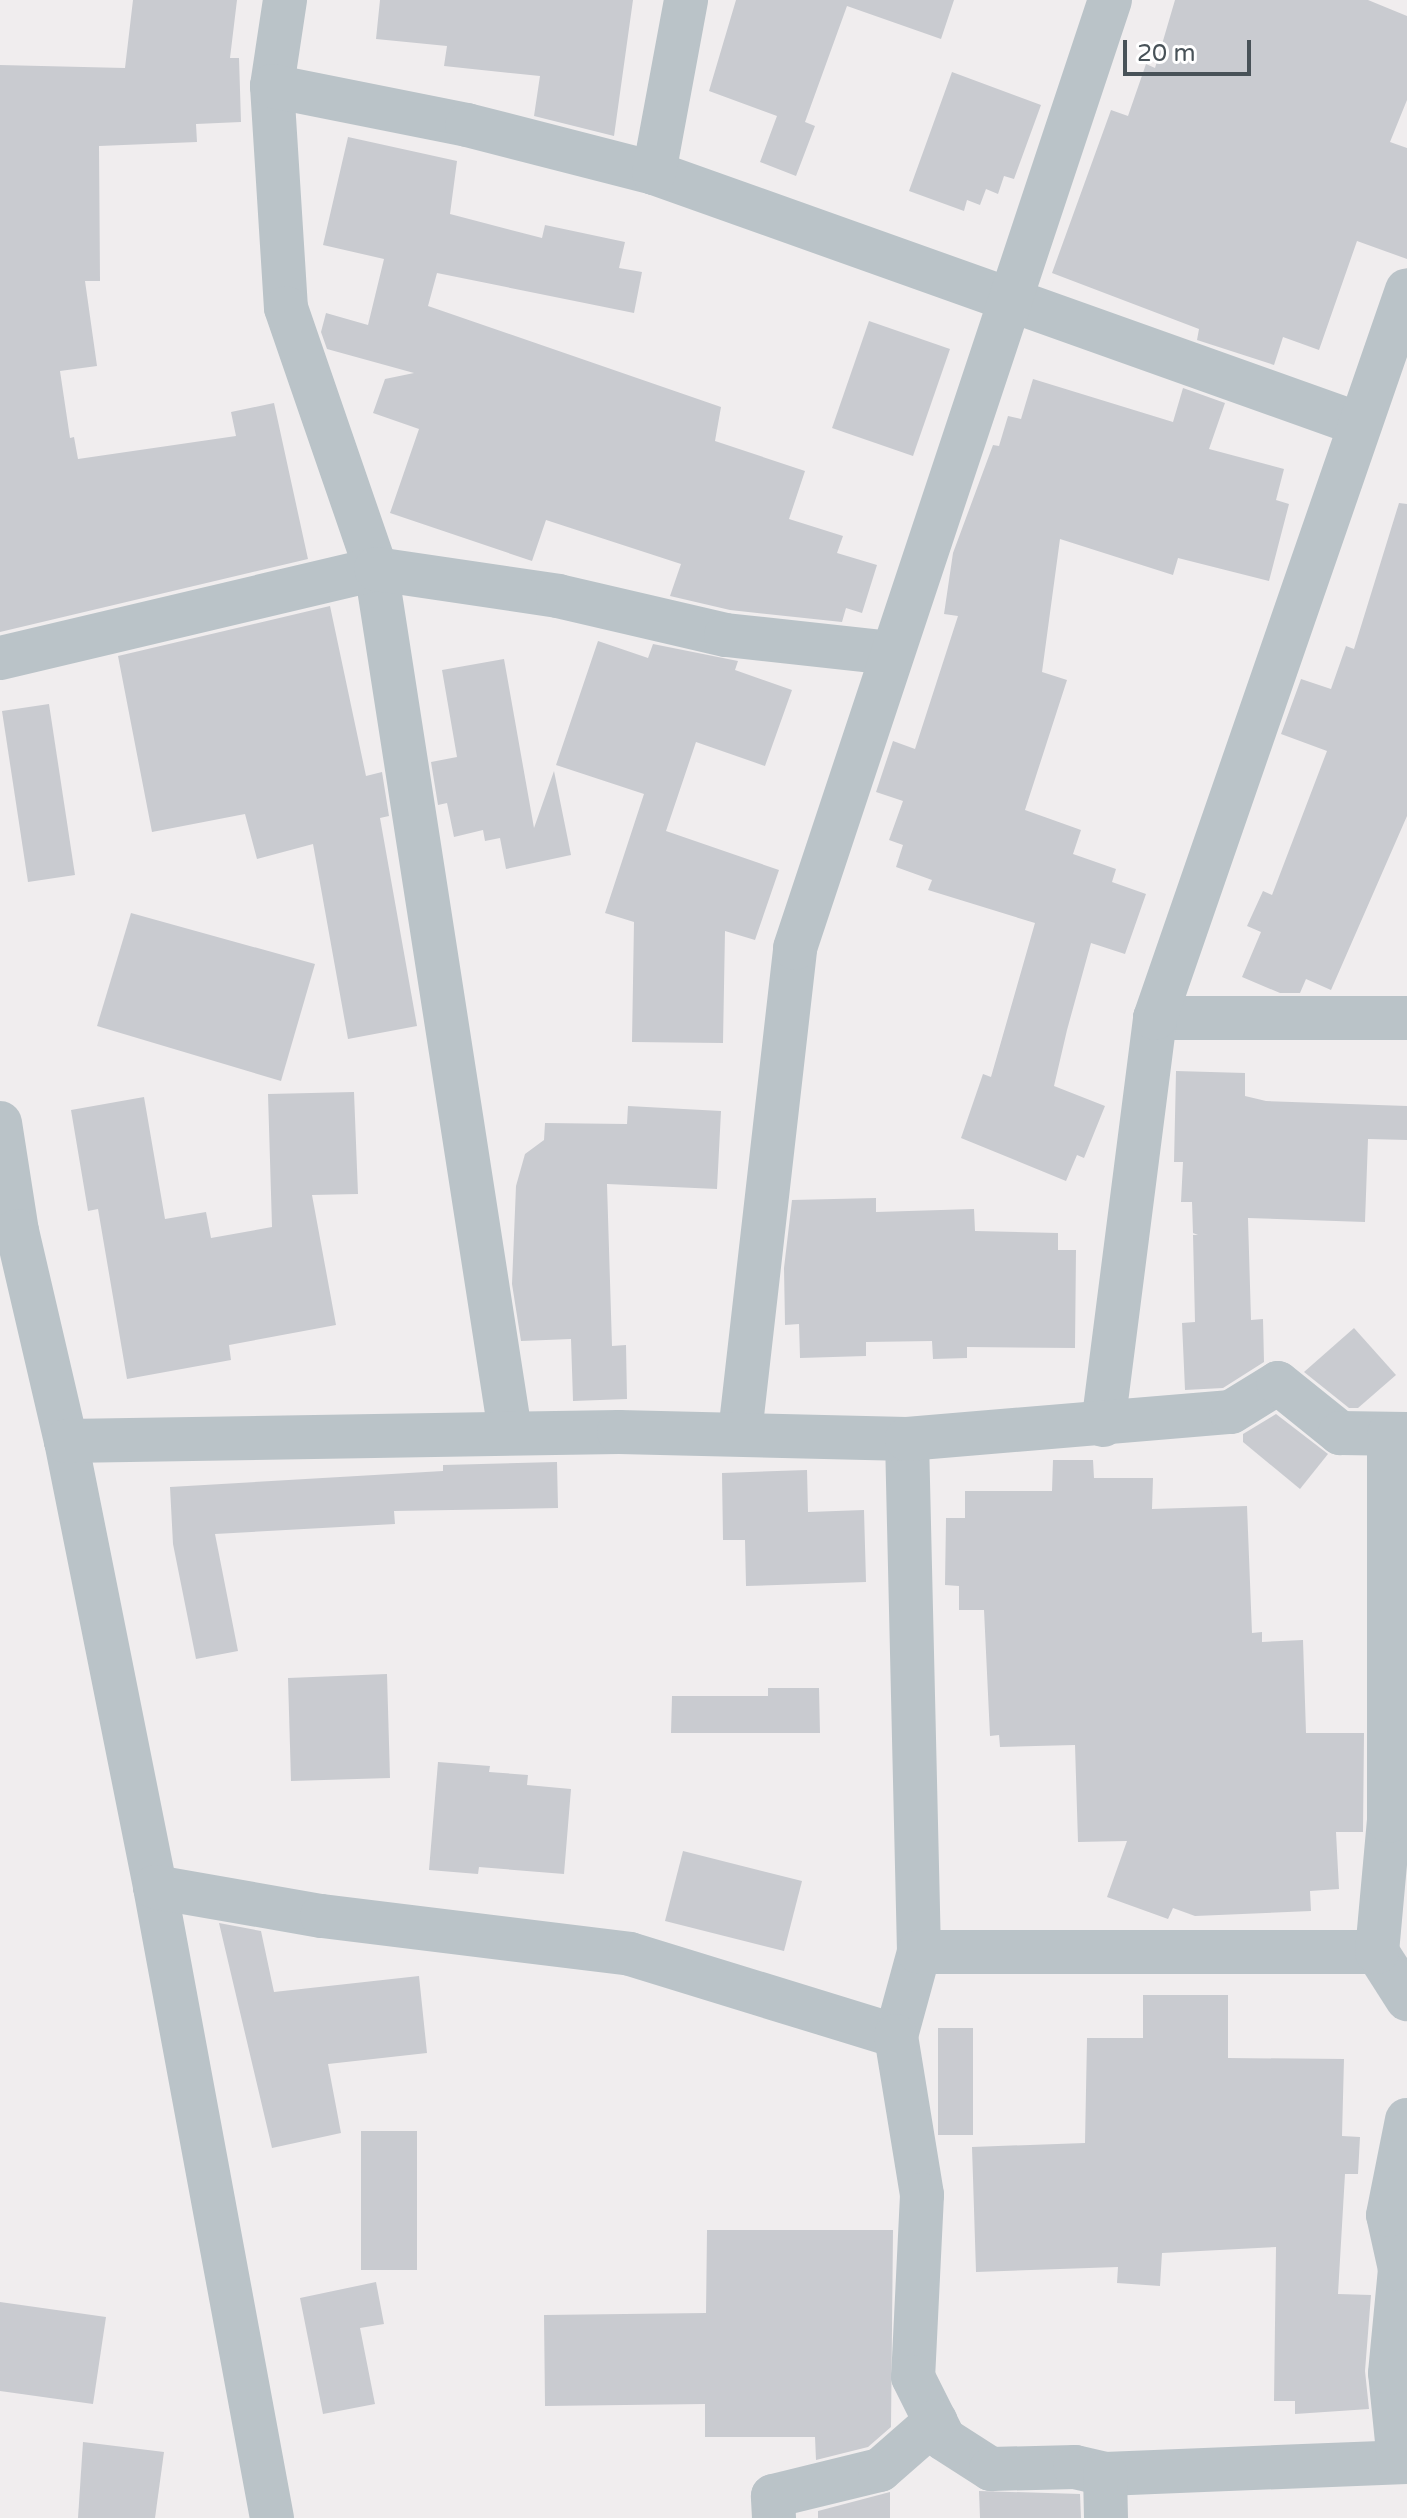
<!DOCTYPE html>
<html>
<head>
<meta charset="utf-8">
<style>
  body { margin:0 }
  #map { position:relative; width:1407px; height:2518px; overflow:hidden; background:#f0edee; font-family:"Varela Round",sans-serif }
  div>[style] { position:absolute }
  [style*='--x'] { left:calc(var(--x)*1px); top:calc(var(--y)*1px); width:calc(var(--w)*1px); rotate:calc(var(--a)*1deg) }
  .building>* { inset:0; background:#c9cbd0 }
  .minor>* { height:44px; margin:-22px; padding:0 22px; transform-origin:22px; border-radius:22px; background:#bac3c8 }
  span { translate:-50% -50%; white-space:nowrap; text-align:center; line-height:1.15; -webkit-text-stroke:8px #fff; paint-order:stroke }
  .scale { position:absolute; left:1123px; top:40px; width:128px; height:36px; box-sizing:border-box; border:4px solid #485258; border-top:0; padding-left:10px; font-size:24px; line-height:28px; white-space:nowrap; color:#485258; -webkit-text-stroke:6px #fff; paint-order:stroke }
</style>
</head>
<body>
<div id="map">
  <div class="building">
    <div style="clip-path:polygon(133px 0,237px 0,230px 58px,239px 58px,241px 122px,196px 124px,197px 142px,99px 146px,100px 281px,85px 281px,97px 366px,60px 371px,70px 438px,74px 437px,78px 459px,236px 436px,231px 412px,274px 403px,308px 559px,0 632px,0 65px,125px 68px)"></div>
    <div style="clip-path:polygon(380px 0,633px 0,614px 136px,534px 116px,540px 76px,444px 66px,447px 46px,376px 39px)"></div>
    <div style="clip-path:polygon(736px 0,954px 0,941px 39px,847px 6px,805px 122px,815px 126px,796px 176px,760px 162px,777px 116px,709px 91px)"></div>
    <div style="clip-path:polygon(1175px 0,1368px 0,1407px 16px,1407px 100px,1390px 142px,1407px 148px,1407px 259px,1357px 241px,1319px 350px,1283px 337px,1274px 365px,1197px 340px,1199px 329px,1052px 273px,1111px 110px,1128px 116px,1146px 64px,1155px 68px)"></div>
    <div style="clip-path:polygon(952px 72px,1041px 105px,1014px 179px,1004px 176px,998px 194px,986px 189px,980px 205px,967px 200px,964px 211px,909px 191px)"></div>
    <div style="clip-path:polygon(348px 137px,457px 161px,450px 214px,542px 238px,545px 225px,625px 242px,619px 268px,642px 272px,634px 313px,437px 273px,428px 306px,721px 407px,715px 441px,805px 471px,789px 519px,843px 536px,837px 553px,877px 565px,862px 613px,846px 608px,842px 622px,730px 610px,670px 596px,681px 564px,546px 520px,532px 561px,390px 513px,419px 429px,373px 413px,385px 379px,414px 373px,327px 349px,321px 332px,326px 313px,368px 325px,384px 259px,323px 245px)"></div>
    <div style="clip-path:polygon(869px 321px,950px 349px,913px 456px,832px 428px)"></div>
    <div style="clip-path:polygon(1033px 379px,1173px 422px,1183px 388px,1225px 403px,1209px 449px,1284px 469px,1276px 500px,1289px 504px,1269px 581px,1178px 558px,1173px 575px,1060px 539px,1042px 672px,1067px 680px,1025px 810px,1081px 830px,1073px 854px,1116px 869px,1112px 882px,1146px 894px,1125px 954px,1091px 943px,1067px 1030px,1054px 1086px,1105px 1106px,1084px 1158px,1077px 1155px,1066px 1181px,961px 1138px,983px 1074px,991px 1077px,1035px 923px,928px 890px,932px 880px,896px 867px,903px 845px,889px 840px,903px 801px,876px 792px,893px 741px,915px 749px,958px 616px,944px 614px,953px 553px,993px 445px,999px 446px,1008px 416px,1021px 419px)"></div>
    <div style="clip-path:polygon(1399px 503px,1407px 504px,1407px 816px,1331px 990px,1306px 979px,1300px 993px,1280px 993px,1242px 977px,1261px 932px,1247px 926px,1263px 891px,1272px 895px,1327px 751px,1281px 734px,1301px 679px,1331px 689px,1346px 646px,1354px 649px)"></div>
    <div style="clip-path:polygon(330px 606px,366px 776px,382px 772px,389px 816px,380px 818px,417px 1026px,348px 1039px,313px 844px,257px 859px,245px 814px,152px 832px,118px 656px)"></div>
    <div style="clip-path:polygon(598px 641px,648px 658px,653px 644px,738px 661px,735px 670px,792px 690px,765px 766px,696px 742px,666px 831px,779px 870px,755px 940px,725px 931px,723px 1043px,632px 1042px,634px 922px,605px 913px,644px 794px,556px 765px)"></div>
    <div style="clip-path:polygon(504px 659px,534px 828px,554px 771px,571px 855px,506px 869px,500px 838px,485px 841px,483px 830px,454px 837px,447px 803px,438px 805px,431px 762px,457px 757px,442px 670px)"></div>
    <div style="clip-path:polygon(49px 704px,75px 875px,28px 882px,2px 711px)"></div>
    <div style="clip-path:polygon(131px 913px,315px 964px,281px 1081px,97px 1026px)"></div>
    <div style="clip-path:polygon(1176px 1071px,1245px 1073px,1245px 1096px,1266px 1101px,1407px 1106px,1407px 1140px,1368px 1139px,1365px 1222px,1248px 1218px,1251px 1320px,1263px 1319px,1264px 1362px,1223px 1388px,1185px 1390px,1182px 1323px,1195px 1322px,1193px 1235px,1198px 1235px,1193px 1233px,1192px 1202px,1181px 1202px,1183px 1162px,1174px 1162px)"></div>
    <div style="clip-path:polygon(354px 1092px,358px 1194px,312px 1195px,336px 1325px,229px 1345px,231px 1360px,127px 1379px,98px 1209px,88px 1211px,71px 1110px,144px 1097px,165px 1219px,206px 1212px,211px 1238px,272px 1227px,268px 1094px)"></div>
    <div style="clip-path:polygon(628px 1106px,721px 1111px,717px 1189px,607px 1184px,612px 1346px,626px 1345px,627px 1399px,573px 1401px,571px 1339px,521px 1341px,512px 1284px,516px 1186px,525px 1154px,544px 1140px,545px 1123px,627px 1124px)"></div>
    <div style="clip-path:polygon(876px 1198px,876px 1212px,974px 1209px,975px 1231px,1058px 1233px,1058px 1250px,1076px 1250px,1075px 1348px,967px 1347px,967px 1358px,933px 1359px,932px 1341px,866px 1342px,866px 1356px,800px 1358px,799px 1324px,785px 1325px,784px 1268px,792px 1200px)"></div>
    <div style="clip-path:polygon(1354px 1328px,1396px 1375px,1358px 1408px,1349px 1408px,1304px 1372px)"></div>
    <div style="clip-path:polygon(1276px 1414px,1328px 1454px,1300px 1489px,1243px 1442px,1243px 1434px)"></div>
    <div style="clip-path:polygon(1053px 1460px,1093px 1460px,1094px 1478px,1153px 1478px,1152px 1509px,1247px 1506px,1252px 1633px,1262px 1632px,1262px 1642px,1303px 1640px,1306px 1733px,1364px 1733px,1363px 1832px,1336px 1832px,1339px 1889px,1310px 1891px,1311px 1911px,1195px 1916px,1173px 1908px,1168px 1919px,1107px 1897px,1127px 1841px,1078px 1842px,1075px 1745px,1000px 1747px,999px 1735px,990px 1736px,984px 1610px,959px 1610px,959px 1586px,945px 1585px,946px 1518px,965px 1518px,965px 1491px,1052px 1491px)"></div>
    <div style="clip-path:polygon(557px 1462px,558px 1508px,394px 1511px,395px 1524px,215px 1534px,238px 1651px,196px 1659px,173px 1544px,170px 1487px,443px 1471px,443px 1465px)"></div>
    <div style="clip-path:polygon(807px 1470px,808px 1512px,864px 1510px,866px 1582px,746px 1586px,745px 1540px,723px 1540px,722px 1473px)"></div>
    <div style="clip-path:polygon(387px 1674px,390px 1778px,291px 1781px,288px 1678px)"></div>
    <div style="clip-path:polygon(768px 1688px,819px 1688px,820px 1733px,671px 1733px,672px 1696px,768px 1696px)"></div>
    <div style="clip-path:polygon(438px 1762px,490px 1766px,489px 1772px,528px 1775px,527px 1785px,571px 1789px,564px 1874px,479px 1867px,478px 1874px,429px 1870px)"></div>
    <div style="clip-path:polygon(683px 1851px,802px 1881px,784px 1951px,665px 1921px)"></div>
    <div style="clip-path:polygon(219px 1923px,261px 1931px,274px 1992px,419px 1976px,427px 2053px,328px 2064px,341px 2133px,272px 2148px)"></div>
    <div style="clip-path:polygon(1143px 1995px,1228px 1995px,1228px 2058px,1344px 2059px,1342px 2136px,1360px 2137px,1358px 2174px,1345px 2174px,1338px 2294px,1371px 2295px,1365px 2371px,1369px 2409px,1295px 2414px,1295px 2401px,1274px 2401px,1276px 2247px,1162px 2253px,1160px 2286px,1117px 2283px,1118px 2267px,976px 2272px,972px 2147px,1085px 2143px,1087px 2038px,1143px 2038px)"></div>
    <div style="clip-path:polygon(938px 2028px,973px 2028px,973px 2135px,938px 2135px)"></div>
    <div style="clip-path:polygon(361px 2131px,417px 2131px,417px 2270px,361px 2270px)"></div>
    <div style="clip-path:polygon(707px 2230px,893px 2230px,891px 2427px,868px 2447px,816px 2460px,815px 2437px,705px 2437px,705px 2404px,545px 2406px,544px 2315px,706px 2313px)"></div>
    <div style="clip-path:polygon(376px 2282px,384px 2324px,360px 2328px,375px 2404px,323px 2414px,300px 2298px)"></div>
    <div style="clip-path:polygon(0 2302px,106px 2317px,93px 2404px,0 2391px)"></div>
    <div style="clip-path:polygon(83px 2442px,164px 2452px,155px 2518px,78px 2518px)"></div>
    <div style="clip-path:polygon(979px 2491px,1080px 2494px,1081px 2518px,980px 2518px)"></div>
    <div style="clip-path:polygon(890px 2492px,890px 2518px,818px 2518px,818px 2511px)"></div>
  </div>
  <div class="minor">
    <div style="--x:285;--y:0;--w:87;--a:98.6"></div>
    <div style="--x:272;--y:86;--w:222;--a:86.4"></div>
    <div style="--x:286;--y:308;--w:276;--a:71"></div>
    <div style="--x:376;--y:569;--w:873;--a:81.17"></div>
    <div style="--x:272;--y:86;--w:199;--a:11.3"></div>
    <div style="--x:467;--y:125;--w:193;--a:14.4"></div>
    <div style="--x:654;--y:173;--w:748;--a:19.6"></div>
    <div style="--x:654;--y:173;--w:176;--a:-79.5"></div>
    <div style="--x:0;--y:658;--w:386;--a:-13.3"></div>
    <div style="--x:376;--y:569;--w:184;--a:8.4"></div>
    <div style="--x:558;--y:596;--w:172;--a:13.1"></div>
    <div style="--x:726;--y:635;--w:167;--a:6.2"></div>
    <div style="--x:1155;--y:1018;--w:252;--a:0"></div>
    <div style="--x:0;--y:1123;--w:109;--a:81.1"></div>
    <div style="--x:17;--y:1231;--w:216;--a:76.9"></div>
    <div style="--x:66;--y:1441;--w:455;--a:78.7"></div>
    <div style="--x:155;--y:1887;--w:642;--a:79.5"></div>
    <div style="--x:1103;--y:1425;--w:410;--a:-82.7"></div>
    <div style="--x:1155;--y:1018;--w:770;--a:-70.91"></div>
    <div style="--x:740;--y:1433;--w:488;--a:-83.5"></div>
    <div style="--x:795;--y:948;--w:999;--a:-71.62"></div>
    <div style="--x:907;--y:1439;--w:513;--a:88.66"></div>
    <div style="--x:66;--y:1441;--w:553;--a:-0.93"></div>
    <div style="--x:619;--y:1432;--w:288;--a:1.4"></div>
    <div style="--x:907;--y:1439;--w:325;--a:-4.8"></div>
    <div style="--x:1231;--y:1412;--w:55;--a:-31.7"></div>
    <div style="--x:1278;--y:1383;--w:80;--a:38.9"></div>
    <div style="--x:1340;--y:1433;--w:67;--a:0.9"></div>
    <div style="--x:155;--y:1887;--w:169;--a:9.9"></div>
    <div style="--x:322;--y:1916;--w:310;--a:7"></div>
    <div style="--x:630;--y:1954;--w:278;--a:17.1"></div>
    <div style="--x:896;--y:2036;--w:87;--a:-74.7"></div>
    <div style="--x:919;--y:1952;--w:458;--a:0"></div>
    <div style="--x:1377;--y:1952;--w:56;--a:57.4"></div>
    <div style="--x:1377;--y:1952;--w:132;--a:-84.8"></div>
    <div style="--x:1389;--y:1821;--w:387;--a:-90"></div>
    <div style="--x:896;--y:2036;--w:161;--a:80.7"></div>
    <div style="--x:922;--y:2195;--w:182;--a:92.8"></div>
    <div style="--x:913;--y:2377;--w:69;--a:63.4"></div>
    <div style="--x:944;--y:2439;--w:56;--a:32.6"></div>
    <div style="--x:991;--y:2469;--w:84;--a:-1.4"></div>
    <div style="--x:1075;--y:2467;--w:31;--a:13"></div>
    <div style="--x:1105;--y:2474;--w:302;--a:-2.3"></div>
    <div style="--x:1399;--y:2461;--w:88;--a:-95.8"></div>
    <div style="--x:1390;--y:2373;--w:104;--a:-84.5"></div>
    <div style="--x:1400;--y:2269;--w:55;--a:-102.5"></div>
    <div style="--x:1388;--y:2215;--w:97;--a:-78.7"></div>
    <div style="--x:1105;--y:2474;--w:44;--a:88.7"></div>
    <div style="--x:774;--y:2518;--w:22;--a:-93"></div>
    <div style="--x:773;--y:2496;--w:110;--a:-13.7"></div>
    <div style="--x:880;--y:2470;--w:74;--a:-41.2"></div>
  </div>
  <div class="scale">20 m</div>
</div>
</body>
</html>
